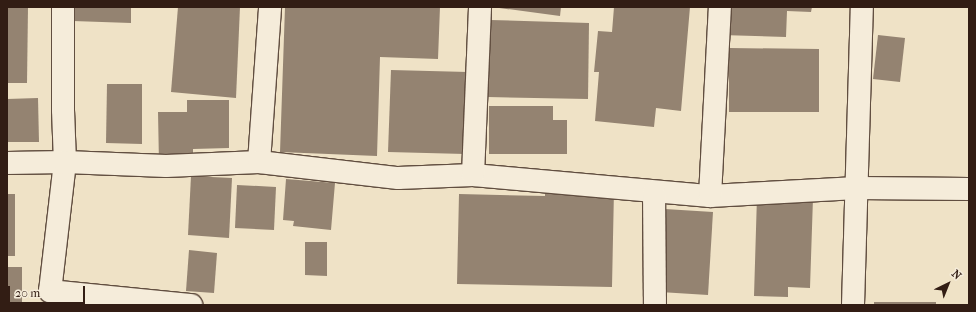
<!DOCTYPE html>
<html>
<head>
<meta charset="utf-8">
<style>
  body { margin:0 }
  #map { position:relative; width:976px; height:312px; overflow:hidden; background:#efe2c6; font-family:"IM FELL French Canon",serif }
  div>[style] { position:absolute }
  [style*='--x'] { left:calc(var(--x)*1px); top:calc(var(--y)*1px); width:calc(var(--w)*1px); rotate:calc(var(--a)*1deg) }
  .building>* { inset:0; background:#948371 }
  .roads { filter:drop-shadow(1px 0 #614e40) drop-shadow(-1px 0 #614e40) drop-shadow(0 1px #614e40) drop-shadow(0 -1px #614e40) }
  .minor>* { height:22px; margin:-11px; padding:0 11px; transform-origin:11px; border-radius:11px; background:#f5ecda }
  span { translate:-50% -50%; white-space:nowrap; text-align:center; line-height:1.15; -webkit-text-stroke:4px #f5ecda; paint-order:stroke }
  .frame { position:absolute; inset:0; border:8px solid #321d14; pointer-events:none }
  .north { position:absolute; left:928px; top:264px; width:40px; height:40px; -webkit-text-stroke:3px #f5ecda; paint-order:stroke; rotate:43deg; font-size:11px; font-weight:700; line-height:16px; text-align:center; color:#321d14 }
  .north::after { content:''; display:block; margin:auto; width:14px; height:18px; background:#321d14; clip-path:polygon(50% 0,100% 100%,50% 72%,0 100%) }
  .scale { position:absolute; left:8px; top:286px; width:77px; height:18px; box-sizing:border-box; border:2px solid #321d14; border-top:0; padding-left:5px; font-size:12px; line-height:14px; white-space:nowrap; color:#321d14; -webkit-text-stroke:3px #f5ecda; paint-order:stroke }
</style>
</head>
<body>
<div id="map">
  <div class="building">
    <div style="clip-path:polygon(7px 7px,28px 7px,27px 83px,7px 83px)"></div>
    <div style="clip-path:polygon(73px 7px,131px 7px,131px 23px,73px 21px)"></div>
    <div style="clip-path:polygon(178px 7px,240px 7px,236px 98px,171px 92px)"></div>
    <div style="clip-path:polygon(285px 7px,440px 7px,438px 59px,380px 57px,377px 156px,280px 152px)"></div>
    <div style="clip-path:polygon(492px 7px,561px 7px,560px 16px)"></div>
    <div style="clip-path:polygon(614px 7px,690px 7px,681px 111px,656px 108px,654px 127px,595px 121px,599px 72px,594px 72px,598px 31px,612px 32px)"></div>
    <div style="clip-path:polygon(722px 7px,812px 7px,811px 12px,787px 11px,786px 37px,721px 35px)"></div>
    <div style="clip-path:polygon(490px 20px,589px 23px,588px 99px,488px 97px)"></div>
    <div style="clip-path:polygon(878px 35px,905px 38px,900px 82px,873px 79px)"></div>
    <div style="clip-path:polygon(729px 48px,819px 49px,819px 112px,729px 112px)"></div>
    <div style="clip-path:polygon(391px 70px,468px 72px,465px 154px,388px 152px)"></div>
    <div style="clip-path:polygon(107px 84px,142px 84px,142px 144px,106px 143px)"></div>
    <div style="clip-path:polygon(38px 98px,39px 142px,7px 142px,7px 99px)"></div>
    <div style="clip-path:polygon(187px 100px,229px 100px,229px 148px,193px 149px,193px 163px,159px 164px,158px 112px,187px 112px)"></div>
    <div style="clip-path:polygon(489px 106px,553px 106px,553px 120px,567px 120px,567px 154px,489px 154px)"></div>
    <div style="clip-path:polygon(191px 176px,232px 178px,229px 238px,188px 235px)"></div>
    <div style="clip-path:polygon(286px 179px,335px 183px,331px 230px,293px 226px,294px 221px,283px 220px)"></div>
    <div style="clip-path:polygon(237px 185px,276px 187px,274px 230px,235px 228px)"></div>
    <div style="clip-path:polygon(545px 189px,614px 190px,612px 287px,457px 284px,459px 194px,545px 196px)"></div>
    <div style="clip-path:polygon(7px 194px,15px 194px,15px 256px,7px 256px)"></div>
    <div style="clip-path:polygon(757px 196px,813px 198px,810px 288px,788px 287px,788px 297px,754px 296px)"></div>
    <div style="clip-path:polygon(665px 209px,713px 212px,708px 295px,660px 292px)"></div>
    <div style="clip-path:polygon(305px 242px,327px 242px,327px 276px,305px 275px)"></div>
    <div style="clip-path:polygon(189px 250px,217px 253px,214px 293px,186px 291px)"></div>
    <div style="clip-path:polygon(7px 267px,22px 267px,22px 305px,7px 305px)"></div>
    <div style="clip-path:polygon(874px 302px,936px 302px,936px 305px,874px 305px)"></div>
  </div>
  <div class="roads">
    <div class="minor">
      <div style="--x:63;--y:7;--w:103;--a:90"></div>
      <div style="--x:63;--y:110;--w:52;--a:87.8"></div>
      <div style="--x:65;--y:162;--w:130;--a:96.6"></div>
      <div style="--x:50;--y:291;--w:142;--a:5.7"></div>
      <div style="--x:259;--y:162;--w:155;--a:-85.9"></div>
      <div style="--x:7;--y:163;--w:58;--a:-1"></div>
      <div style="--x:65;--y:162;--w:101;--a:2.3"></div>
      <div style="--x:166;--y:166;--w:93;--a:-2.5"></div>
      <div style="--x:259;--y:162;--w:140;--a:6.6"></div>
      <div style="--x:398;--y:178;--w:75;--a:-2.3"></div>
      <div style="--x:473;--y:175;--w:238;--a:5.1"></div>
      <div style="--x:710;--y:196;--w:147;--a:-3.1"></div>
      <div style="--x:857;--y:188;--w:112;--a:0.5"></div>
      <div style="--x:473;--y:175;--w:168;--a:-87.6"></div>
      <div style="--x:654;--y:192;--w:113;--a:89.5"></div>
      <div style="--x:710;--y:196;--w:189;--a:-87"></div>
      <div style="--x:853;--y:305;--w:298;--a:-88.3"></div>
    </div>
  </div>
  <div class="frame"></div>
  <div class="north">N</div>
  <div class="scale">20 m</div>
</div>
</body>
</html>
